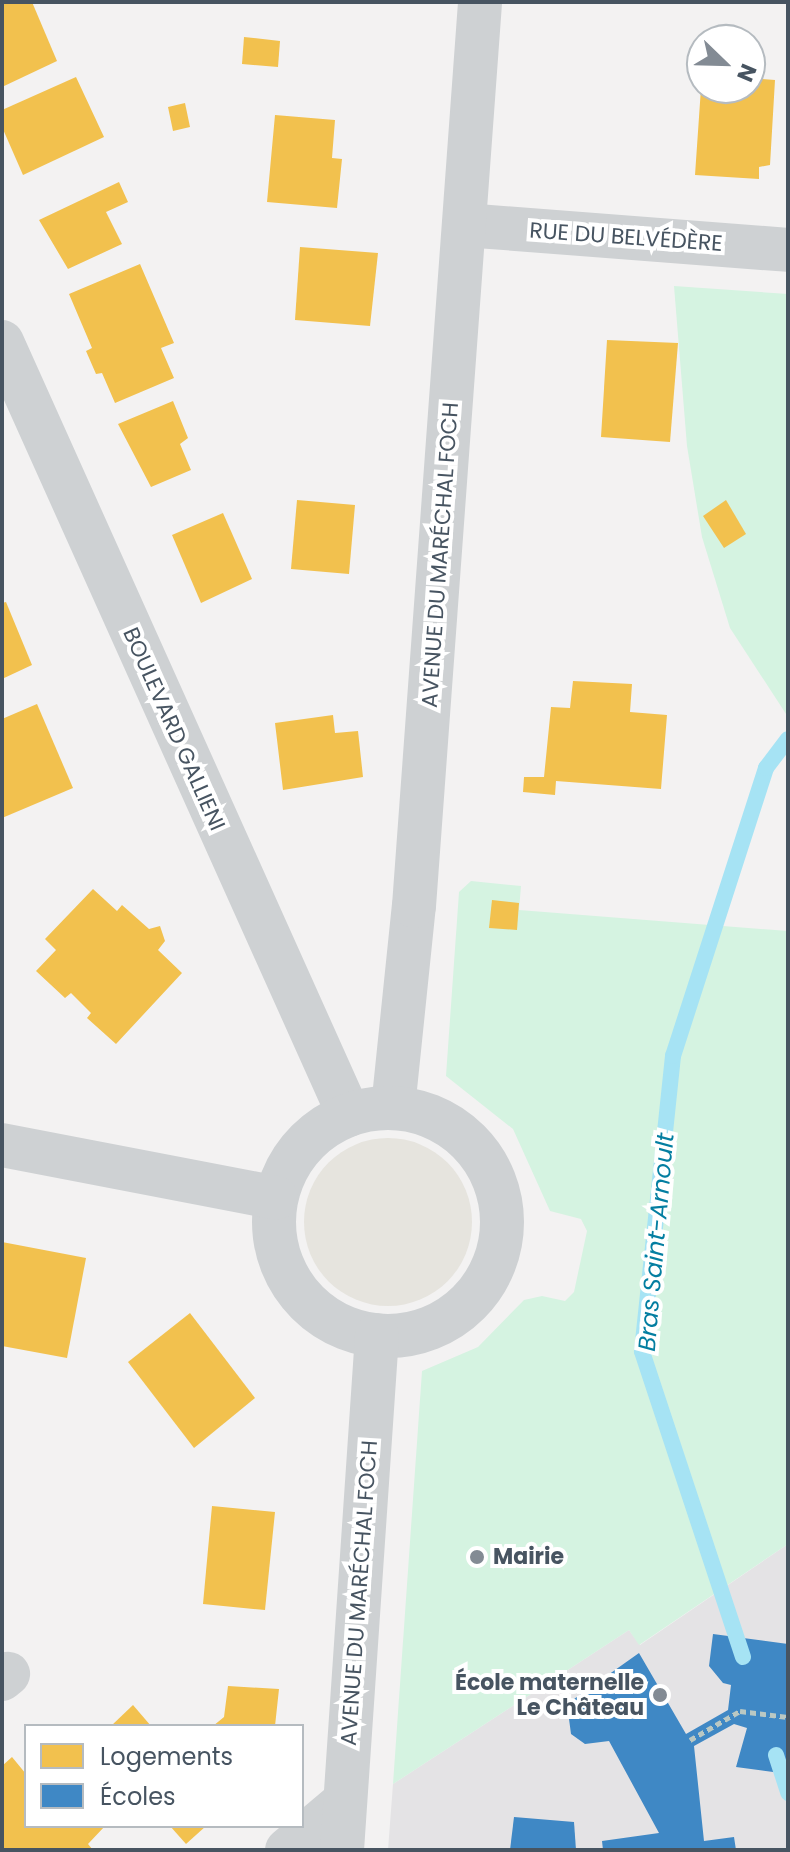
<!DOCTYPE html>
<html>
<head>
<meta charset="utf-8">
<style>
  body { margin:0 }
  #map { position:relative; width:790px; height:1852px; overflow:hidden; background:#f3f2f2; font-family:Poppins,sans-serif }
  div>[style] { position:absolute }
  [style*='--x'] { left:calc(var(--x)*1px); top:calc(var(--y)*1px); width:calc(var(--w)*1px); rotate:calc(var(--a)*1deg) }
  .education>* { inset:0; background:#e4e3e5 }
  .green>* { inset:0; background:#d5f3e1 }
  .sand>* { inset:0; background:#e6e4de }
  .round { border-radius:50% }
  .homes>* { inset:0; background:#f2c14e }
  .schools>* { inset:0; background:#3f88c5 }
  .stream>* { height:16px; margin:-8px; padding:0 8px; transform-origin:8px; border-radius:8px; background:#a6e3f4 }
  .path>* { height:5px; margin-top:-2.5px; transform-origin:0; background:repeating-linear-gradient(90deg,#bac8c3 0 6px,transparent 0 10px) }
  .minor>* { height:44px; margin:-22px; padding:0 22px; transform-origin:22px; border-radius:22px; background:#ced1d3 }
  .minor>.ring { margin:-22px; padding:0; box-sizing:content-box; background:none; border:44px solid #ced1d3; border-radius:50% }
  .dots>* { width:22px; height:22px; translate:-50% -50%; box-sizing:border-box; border:4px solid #fff; border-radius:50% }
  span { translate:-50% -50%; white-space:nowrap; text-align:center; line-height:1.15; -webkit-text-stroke:8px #fff; paint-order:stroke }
  .street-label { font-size:22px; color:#475461 }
  .poi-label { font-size:22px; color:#475461; font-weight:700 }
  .left { translate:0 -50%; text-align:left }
  .right { translate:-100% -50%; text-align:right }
  .water-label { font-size:24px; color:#037ea1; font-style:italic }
  .frame { position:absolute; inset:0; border:4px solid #475461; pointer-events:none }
  .legend { position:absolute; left:24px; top:1724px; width:280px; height:104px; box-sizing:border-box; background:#fff; border:2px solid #b5bbc0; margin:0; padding:10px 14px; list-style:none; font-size:24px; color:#475461 }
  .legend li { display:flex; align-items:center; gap:16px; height:40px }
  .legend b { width:40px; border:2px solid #b5bbc0 }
  .north { position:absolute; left:686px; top:24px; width:80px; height:80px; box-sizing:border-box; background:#fff; border:2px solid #b5bbc0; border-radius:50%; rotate:113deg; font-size:22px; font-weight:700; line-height:32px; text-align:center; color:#475461 }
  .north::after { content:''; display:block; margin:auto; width:28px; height:36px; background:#838b94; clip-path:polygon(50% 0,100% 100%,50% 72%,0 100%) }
</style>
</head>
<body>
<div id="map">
  <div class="education">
    <div style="clip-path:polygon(788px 1544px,788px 1850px,388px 1850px,393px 1784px,629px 1630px,640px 1645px)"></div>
  </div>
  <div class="green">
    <div style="clip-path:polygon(674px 286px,788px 294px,788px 717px,730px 628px,702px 537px,687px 446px)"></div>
    <div style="clip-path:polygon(471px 881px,521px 886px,519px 910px,788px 931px,788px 1544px,639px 1645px,629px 1630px,393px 1784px,422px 1371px,478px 1347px,524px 1300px,542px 1296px,565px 1301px,574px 1292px,587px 1231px,581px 1219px,550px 1211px,513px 1129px,446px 1076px,459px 892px)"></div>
  </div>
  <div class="sand">
    <div class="round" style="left:304px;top:1138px;width:168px;height:168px"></div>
  </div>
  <div class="homes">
    <div style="clip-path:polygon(2px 2px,32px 2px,57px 61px,2px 87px)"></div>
    <div style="clip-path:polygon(244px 37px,280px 41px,278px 67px,242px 64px)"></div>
    <div style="clip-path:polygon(76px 77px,104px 137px,23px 175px,2px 127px,2px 110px)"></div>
    <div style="clip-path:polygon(750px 78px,775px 80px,770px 165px,759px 167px,759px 179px,695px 175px,701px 88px,750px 88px)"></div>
    <div style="clip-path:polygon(185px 103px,190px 127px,173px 131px,168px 107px)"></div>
    <div style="clip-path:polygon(275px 115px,335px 120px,332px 158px,342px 159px,337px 208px,267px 202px)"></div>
    <div style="clip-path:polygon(119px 182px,128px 202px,106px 212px,122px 244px,68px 269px,39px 220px)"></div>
    <div style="clip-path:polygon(300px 247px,378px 253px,370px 326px,295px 320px)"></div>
    <div style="clip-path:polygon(140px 264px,174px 343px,161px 348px,174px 378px,115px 403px,102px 373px,96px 374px,86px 351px,92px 348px,69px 294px)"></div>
    <div style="clip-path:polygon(607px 340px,678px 343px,670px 442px,601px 437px)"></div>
    <div style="clip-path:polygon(173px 401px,188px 438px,180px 444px,191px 470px,151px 487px,118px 424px)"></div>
    <div style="clip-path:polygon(297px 500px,355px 505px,349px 574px,291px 569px)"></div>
    <div style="clip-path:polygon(726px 500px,746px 534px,724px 548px,703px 516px)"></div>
    <div style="clip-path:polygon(223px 513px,252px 579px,201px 603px,172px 535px)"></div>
    <div style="clip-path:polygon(6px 602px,32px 665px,2px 679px,2px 603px)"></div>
    <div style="clip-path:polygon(573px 681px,632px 684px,630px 712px,667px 715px,661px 789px,556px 781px,555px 795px,523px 792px,524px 777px,544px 777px,551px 707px,570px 708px)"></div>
    <div style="clip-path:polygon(37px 704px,73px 788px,2px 818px,2px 719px)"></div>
    <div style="clip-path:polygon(333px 715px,335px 733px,358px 731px,363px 777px,283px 790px,275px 723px)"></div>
    <div style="clip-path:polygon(93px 889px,117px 911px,122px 905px,149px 929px,160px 926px,165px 941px,158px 950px,182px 973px,116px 1044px,87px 1018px,91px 1013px,71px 993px,65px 998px,36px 971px,56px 950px,45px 939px)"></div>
    <div style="clip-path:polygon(492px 900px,519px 903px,517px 930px,489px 928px)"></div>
    <div style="clip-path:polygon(2px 1242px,86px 1258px,67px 1358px,2px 1346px)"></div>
    <div style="clip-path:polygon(190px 1313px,255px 1398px,194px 1448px,128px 1362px)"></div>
    <div style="clip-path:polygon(212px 1506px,275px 1512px,265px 1610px,203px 1604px)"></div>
    <div style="clip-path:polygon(228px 1686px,279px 1689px,275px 1726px,213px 1726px,224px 1717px)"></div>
    <div style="clip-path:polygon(133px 1705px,151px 1726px,111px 1726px)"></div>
    <div style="clip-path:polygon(12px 1757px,26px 1774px,26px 1826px,105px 1826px,88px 1844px,93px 1850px,2px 1850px,2px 1766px)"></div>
    <div style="clip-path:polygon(170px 1826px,206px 1826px,186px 1844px)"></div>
  </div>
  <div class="schools">
    <div style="clip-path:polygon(713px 1634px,788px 1644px,788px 1774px,736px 1767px,747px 1728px,734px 1724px,694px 1746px,704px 1841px,734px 1837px,736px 1850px,603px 1850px,602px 1841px,659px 1833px,609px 1741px,585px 1744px,571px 1734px,567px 1704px,639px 1653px,686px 1734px,728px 1710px,731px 1685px,723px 1683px,709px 1666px)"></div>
    <div style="clip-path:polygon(514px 1817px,574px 1822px,576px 1850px,510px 1850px)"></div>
  </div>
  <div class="stream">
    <div style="--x:743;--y:1657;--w:322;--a:-108.3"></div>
    <div style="--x:642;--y:1351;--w:297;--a:-84"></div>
    <div style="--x:673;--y:1056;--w:303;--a:-72.1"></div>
    <div style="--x:766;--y:768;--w:36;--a:-53"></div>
    <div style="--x:776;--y:1755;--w:40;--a:72"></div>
  </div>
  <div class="path">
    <div style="--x:690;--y:1740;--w:58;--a:-30.1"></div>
    <div style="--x:740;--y:1711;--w:48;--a:7.1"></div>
  </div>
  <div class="minor">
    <div style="--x:464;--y:225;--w:325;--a:4.4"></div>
    <div style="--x:2;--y:342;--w:847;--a:65.82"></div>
    <div style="--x:393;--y:1108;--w:203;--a:-84.1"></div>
    <div style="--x:414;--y:906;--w:906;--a:-85.82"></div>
    <div class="ring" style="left:274px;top:1108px;width:184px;height:184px"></div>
    <div style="--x:2;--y:1145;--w:279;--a:10.9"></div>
    <div style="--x:2;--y:1679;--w:8;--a:-40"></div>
    <div style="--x:287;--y:1850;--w:76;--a:-40.2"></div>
    <div style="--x:342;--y:1850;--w:516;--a:-86.11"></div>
  </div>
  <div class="dots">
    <div style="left:477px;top:1557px;background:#838b94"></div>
    <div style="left:660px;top:1695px;background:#838b94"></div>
  </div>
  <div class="street-label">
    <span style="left:626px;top:237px;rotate:4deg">RUE DU BELVÉDÈRE</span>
    <span style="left:440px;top:555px;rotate:-86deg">AVENUE DU MARÉCHAL FOCH</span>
    <span style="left:174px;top:729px;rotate:66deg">BOULEVARD GALLIENI</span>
    <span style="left:359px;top:1593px;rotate:-86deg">AVENUE DU MARÉCHAL FOCH</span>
  </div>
  <div class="poi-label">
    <span class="left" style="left:493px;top:1557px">Mairie</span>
    <span class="right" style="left:644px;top:1695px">École maternelle<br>Le Château</span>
  </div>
  <div class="water-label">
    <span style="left:656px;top:1242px;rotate:-85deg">Bras Saint-Arnoult</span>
  </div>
  <div class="frame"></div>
  <ul class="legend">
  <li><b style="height:22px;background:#f2c14e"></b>Logements</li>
  <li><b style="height:22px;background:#3f88c5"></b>Écoles</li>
  </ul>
  <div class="north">N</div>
</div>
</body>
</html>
